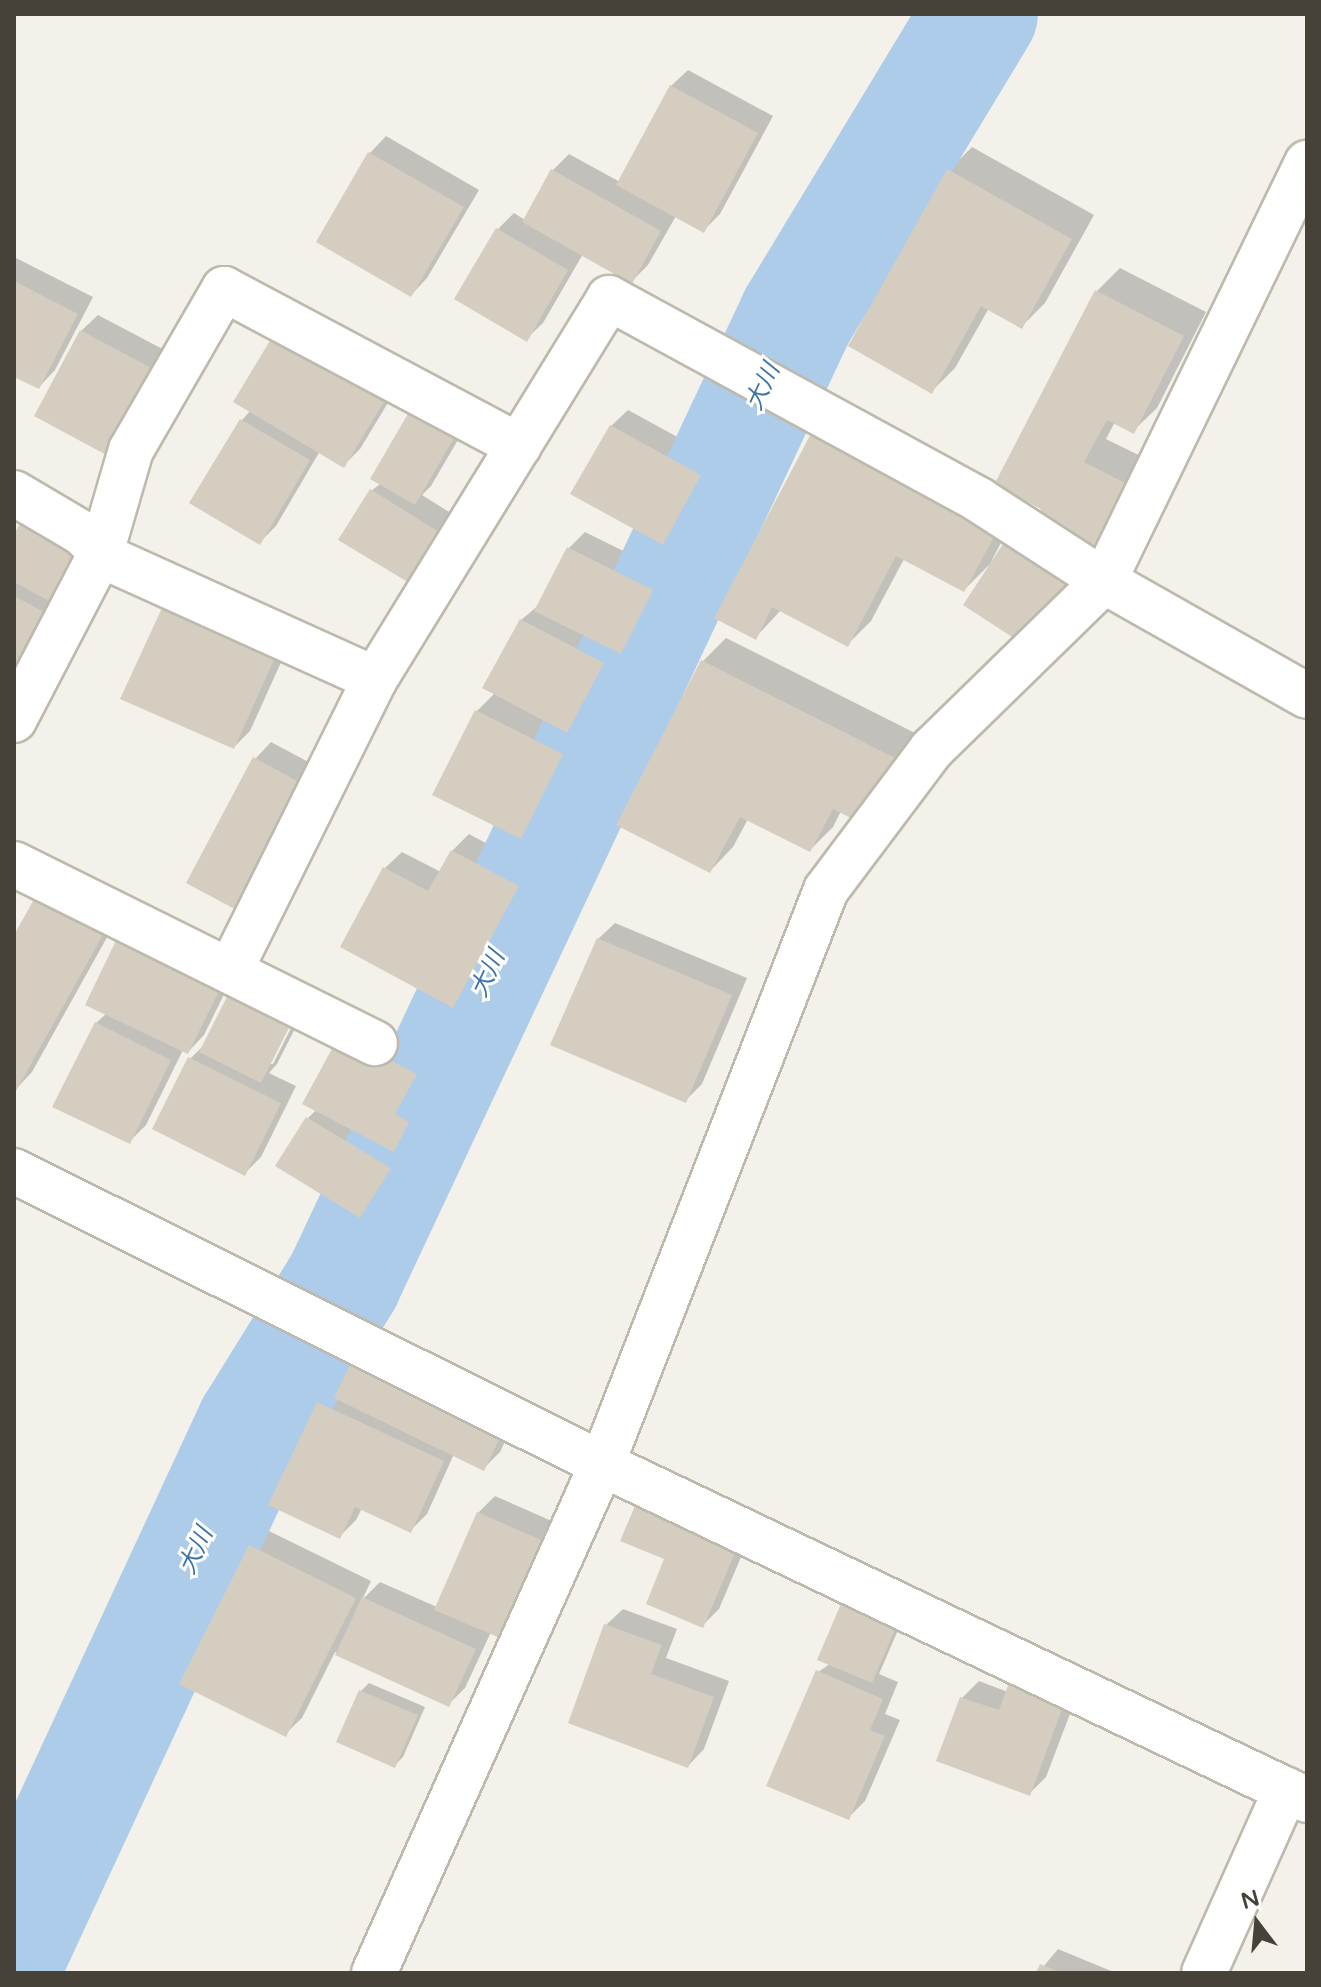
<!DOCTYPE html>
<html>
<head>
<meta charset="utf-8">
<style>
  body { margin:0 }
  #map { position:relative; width:1321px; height:1987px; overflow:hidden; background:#f3f1e9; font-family:"Varela Round","Noto Sans JP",sans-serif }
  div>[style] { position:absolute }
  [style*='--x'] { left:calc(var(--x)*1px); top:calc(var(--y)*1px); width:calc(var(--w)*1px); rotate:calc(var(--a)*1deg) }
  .shadow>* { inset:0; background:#0003 }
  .river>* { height:116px; margin:-58px; padding:0 58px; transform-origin:58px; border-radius:58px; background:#accce9 }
  .building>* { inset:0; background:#d4cdc0 }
  .roads { filter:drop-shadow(2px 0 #beb9ad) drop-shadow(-2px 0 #beb9ad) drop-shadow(0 2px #beb9ad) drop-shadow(0 -2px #beb9ad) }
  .minor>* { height:44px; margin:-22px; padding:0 22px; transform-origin:22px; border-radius:22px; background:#fff }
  span { translate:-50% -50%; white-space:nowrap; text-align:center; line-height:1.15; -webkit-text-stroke:6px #fff; paint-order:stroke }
  .water-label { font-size:24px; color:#3c73a8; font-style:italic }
  .frame { position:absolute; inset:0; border:16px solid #464238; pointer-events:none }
  .north { position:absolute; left:1217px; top:1883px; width:80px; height:80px; -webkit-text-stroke:6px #fff; paint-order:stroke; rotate:344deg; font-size:22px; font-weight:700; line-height:32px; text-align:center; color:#464238 }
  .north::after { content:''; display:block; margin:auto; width:28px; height:36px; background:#464238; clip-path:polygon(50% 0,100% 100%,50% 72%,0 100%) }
</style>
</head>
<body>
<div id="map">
  <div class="shadow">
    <div style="clip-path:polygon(688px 70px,773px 116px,720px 214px,703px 231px,676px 216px,648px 265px,632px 281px,583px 254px,543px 323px,526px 339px,497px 230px,514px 213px,525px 220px,553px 170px,569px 154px,620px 182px,671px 86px)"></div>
    <div style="clip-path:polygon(386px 136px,479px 190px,427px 278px,411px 295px,318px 242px,370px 153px)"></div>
    <div style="clip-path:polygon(972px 147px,1094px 215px,1045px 303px,1022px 326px,989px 308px,955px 368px,932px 391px,949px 170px)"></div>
    <div style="clip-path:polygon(14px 257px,93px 297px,55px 370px,39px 387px,14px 374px)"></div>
    <div style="clip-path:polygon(1120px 268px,1206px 312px,1157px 408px,1133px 431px,1115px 422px,1106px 439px,1155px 463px,1121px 528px,1044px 508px,1097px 291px)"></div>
    <div style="clip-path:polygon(98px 315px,172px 354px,128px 439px,81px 331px)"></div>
    <div style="clip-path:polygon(403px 378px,360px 449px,344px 465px,320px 451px,276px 526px,259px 543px,192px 502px,242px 420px,251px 410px)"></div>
    <div style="clip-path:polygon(839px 406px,1022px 502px,990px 564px,964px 590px,904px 559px,871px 621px,848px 644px,781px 610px,755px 638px)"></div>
    <div style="clip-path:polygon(476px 409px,431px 486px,422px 495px,462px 520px,432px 568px,371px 491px)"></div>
    <div style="clip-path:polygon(628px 410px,716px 458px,679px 526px,662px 543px,611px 426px)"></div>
    <div style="clip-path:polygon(585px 532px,668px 573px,637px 635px,620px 652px,617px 650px,583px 714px,566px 731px,578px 737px,537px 820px,520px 836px,476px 712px,495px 693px,521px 620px,540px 604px,569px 548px)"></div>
    <div style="clip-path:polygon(106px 533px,14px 678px,14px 538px)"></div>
    <div style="clip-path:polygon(296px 629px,250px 731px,234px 747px,123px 698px)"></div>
    <div style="clip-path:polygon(726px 638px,917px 734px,884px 798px,841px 811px,833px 827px,810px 850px,748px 819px,733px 847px,710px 871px,703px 661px)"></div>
    <div style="clip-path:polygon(271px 742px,316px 766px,280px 835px,255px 759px)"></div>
    <div style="clip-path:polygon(469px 834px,534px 869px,469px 989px,452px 1006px,343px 946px,385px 868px,402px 852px,441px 872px,452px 851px)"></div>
    <div style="clip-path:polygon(38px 895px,120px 914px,32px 1072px,16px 1089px,14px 939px)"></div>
    <div style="clip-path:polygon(615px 923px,747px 978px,702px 1084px,686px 1100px,598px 939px)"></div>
    <div style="clip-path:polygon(240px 962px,204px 1035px,188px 1052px,183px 1050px,146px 1125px,129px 1142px,96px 1023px,107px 1013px)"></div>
    <div style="clip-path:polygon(evenodd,311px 997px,277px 1064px,269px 1073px,296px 1086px,261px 1157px,245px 1173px,190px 1059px,206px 1043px,311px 997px,299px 1004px,302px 1006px,273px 1064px,269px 1064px,299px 1004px)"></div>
    <div style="clip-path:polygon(358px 1019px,432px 1057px,410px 1097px,424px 1105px,410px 1133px,397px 1146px,406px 1151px,376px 1199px,360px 1216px,308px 1118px,317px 1109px)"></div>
    <div style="clip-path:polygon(335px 1387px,340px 1389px,522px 1406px,500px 1452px,483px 1469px,454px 1454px,427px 1514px,410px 1531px,362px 1508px,356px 1520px,340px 1536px,318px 1403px)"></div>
    <div style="clip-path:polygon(495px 1496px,563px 1526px,491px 1632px,465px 1688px,449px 1704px,335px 1652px,302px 1718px,285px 1734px,251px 1546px,267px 1530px,371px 1581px,362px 1600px,380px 1582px,437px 1607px,478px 1513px)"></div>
    <div style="clip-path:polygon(755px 1524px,719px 1609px,702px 1626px,648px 1602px)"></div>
    <div style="clip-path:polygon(623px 1609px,677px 1629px,666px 1658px,729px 1681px,704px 1749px,688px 1766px,606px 1625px)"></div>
    <div style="clip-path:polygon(905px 1614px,879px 1674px,898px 1682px,885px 1714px,900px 1720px,865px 1801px,848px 1818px,818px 1672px)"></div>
    <div style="clip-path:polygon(979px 1681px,1008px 1692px,1081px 1685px,1046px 1777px,1029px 1794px,962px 1698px)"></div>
    <div style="clip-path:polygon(369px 1683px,425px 1707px,403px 1757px,395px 1765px,361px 1691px)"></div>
    <div style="clip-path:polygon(1058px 1949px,1116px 1973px,1038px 1973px)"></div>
  </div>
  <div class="river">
    <div style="--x:14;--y:1943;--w:570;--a:-65.1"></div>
    <div style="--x:254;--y:1426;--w:172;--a:-58.3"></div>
    <div style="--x:344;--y:1280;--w:1065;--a:-64.83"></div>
    <div style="--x:797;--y:316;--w:353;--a:-58.8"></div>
  </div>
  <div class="building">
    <div style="clip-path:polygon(670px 85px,758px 133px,704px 233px,616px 185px)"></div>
    <div style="clip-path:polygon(368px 152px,464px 207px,411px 297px,316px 242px)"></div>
    <div style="clip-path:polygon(551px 169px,661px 231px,632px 284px,522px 222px)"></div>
    <div style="clip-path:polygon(947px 169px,1072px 239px,1022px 329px,981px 306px,932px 394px,848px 346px)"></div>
    <div style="clip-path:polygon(496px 228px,568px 270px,527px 342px,454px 299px)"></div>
    <div style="clip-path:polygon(14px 281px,78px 314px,39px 389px,14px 377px)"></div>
    <div style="clip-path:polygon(1095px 290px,1184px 336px,1134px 434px,1107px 420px,1084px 462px,1133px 487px,1098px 554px,1035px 522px,1041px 509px,994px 485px)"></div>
    <div style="clip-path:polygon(277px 329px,388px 395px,344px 468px,233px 402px)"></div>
    <div style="clip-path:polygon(80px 330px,157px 371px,112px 458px,34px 416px)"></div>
    <div style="clip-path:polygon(416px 400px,461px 426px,415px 505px,370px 479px)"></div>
    <div style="clip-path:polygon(240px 419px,310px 460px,260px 545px,189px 503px)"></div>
    <div style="clip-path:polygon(610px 425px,701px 475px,663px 545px,570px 494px)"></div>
    <div style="clip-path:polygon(814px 428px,1000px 526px,964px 592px,896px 556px,848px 647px,772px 607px,756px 640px,714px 618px)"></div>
    <div style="clip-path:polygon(370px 489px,447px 537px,416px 587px,338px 540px)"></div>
    <div style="clip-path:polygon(25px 515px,91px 550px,60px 607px,14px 582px,14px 534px)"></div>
    <div style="clip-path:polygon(1005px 541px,1072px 584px,1029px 648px,963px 605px)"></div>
    <div style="clip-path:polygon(567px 547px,653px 590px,621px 654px,534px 611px)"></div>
    <div style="clip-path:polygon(168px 595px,280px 646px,234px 749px,120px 699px)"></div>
    <div style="clip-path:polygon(14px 596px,57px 619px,14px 680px)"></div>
    <div style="clip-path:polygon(520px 619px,604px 663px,567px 733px,482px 688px)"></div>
    <div style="clip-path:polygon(701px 660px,895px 758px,861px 823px,833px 809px,810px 852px,740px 817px,710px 873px,616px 825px)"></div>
    <div style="clip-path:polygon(475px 710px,563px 754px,521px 839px,432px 795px)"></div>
    <div style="clip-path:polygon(253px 757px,301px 783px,246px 915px,186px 883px)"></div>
    <div style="clip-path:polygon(451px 850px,519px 886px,453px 1008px,340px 947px,383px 867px,428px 891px)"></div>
    <div style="clip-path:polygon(37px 894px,105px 931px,16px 1091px,14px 935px)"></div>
    <div style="clip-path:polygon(122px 928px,225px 979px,188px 1054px,85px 1005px)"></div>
    <div style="clip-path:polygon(597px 938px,732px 995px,686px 1103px,550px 1045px)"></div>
    <div style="clip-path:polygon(234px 983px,296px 1014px,261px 1083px,199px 1052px)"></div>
    <div style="clip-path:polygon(95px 1022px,171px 1060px,130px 1144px,52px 1107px)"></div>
    <div style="clip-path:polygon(340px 1034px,417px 1074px,395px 1114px,409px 1122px,394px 1152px,302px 1104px)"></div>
    <div style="clip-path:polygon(188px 1057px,281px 1103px,245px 1176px,152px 1129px)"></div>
    <div style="clip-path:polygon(306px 1117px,391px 1168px,360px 1218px,275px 1166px)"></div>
    <div style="clip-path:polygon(357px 1350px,507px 1423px,484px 1471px,334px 1398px)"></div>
    <div style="clip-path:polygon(317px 1402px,444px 1461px,411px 1533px,355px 1507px,340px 1539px,268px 1505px)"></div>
    <div style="clip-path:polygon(638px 1499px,740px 1541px,703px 1628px,646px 1604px,664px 1559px,620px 1541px)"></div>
    <div style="clip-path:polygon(477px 1512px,548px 1543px,505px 1640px,434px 1610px)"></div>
    <div style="clip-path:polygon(249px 1545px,356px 1598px,286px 1737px,179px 1684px)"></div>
    <div style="clip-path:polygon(362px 1597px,476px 1649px,449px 1707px,335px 1655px)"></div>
    <div style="clip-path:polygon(843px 1599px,898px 1622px,872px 1683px,817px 1660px)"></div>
    <div style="clip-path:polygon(604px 1624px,662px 1645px,651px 1674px,714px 1697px,688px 1768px,568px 1723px)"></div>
    <div style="clip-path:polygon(816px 1670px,883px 1699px,870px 1730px,885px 1736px,849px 1820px,766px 1786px)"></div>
    <div style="clip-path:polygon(1010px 1680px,1065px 1701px,1030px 1796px,936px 1761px,960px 1697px,999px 1710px)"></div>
    <div style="clip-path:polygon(359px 1690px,418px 1715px,395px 1768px,336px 1742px)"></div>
    <div style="clip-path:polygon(1040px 1964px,1061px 1973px,1036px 1973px)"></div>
  </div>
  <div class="roads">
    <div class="minor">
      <div style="--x:14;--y:493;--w:79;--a:30.5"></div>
      <div style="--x:82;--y:533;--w:35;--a:45"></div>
      <div style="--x:107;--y:558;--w:294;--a:24.3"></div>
      <div style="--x:375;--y:679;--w:447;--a:-58.4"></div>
      <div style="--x:609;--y:298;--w:422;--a:28.6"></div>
      <div style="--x:979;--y:500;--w:149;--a:32.9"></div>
      <div style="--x:1104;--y:581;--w:465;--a:-64.1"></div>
      <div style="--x:14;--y:720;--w:188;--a:-62.5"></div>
      <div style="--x:101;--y:553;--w:107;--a:-73.8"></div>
      <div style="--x:131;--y:450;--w:186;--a:-60"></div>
      <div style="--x:224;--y:289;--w:334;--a:28"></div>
      <div style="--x:14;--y:864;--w:403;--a:26.4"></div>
      <div style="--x:230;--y:971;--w:326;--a:-63.6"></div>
      <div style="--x:14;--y:1171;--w:657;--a:26.49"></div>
      <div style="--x:602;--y:1464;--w:781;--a:25.48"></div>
      <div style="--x:374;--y:1973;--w:558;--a:-65.87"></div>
      <div style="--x:602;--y:1464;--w:616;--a:-68.68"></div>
      <div style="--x:826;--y:890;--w:175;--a:-53.1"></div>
      <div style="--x:931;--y:750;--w:242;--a:-44.3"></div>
      <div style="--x:1104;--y:581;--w:233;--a:29.5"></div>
      <div style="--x:1204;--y:1973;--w:201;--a:-65.9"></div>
    </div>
  </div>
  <div class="water-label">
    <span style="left:763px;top:387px;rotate:-65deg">大川</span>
    <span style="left:488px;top:974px;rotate:-65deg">大川</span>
    <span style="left:196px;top:1551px;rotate:-65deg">大川</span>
  </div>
  <div class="frame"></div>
  <div class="north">N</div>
</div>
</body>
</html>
